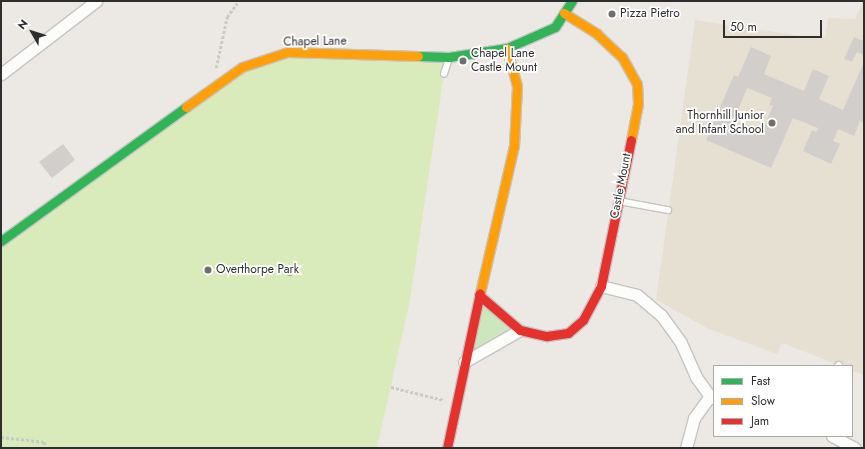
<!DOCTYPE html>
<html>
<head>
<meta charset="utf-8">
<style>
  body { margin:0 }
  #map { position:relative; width:865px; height:449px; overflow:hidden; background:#ece8e4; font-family:Jost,sans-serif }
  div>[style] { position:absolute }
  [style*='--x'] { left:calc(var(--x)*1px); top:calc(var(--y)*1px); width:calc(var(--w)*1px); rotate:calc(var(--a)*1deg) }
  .education>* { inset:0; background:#e6e0d3 }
  .green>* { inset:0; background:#cee6be }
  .pitch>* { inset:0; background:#d9eabb }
  .building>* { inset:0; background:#d1cecb }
  .path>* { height:2.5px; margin-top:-1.25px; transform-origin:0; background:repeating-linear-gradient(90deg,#c9c9c8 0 3px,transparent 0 5px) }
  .roads { filter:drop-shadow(1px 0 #c5c4c5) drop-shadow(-1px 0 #c5c4c5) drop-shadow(0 1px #c5c4c5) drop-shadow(0 -1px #c5c4c5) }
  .lane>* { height:5.5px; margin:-2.75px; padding:0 2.75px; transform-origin:2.75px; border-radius:2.75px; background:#fcfcfb }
  .street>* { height:11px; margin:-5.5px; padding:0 5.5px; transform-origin:5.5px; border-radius:5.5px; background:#fcfcfb }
  .fast>* { height:9px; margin:-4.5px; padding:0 4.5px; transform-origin:4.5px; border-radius:4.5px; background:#30b455 }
  .slow>* { height:9px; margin:-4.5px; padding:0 4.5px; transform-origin:4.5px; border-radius:4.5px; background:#ff9f0a }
  .jam>* { height:9px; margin:-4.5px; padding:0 4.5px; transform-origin:4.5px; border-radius:4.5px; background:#e5322d }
  .trees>* { width:10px; height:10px; margin:-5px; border-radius:50%; background:#82a575 }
  .dots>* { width:11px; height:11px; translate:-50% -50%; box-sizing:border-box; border:2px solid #fff; border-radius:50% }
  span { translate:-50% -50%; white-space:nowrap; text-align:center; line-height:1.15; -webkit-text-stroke:3.5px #fff; paint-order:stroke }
  .poi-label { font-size:12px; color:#2e2e2e }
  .left { translate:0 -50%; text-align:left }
  .right { translate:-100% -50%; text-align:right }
  .street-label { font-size:12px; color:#2e2e2e }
  .frame { position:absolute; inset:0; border:2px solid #2e2e2e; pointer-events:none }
  .legend { position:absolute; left:713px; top:365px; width:140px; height:72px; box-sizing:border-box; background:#fff; border:1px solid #ababab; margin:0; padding:5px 7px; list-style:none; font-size:12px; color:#2e2e2e }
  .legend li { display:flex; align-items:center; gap:8px; height:20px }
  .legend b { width:20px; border:1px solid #ababab }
  .north { position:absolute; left:12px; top:12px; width:40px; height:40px; -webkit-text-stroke:3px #fff; paint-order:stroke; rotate:309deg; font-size:11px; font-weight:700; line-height:16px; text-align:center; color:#2e2e2e }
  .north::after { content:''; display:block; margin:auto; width:14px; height:18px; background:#2e2e2e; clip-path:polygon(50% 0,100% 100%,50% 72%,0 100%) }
  .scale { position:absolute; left:723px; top:20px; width:99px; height:18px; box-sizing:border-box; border:2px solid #2e2e2e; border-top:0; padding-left:5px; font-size:12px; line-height:14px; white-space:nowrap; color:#2e2e2e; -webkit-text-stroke:3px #fff; paint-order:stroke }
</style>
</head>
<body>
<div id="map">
  <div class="education">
    <div style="clip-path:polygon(863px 1px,864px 1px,864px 375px,852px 371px,852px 366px,841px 366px,782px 343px,777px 354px,709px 329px,656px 300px,695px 20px,801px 36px,825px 37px,828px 18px,855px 19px)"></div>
  </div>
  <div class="green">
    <div style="clip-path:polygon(479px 295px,520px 330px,464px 362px)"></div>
  </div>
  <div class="pitch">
    <div style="clip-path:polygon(449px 57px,444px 74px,410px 300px,377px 448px,1px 448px,1px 241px,263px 58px)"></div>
  </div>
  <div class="building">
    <div style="clip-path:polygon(854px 37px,864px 41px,864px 55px,857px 52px,852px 62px,844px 59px)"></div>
    <div style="clip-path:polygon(evenodd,751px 47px,771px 56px,764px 74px,804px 91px,813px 69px,829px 76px,819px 99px,843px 110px,864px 62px,864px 123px,860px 121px,854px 136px,838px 129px,833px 141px,840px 144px,831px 164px,803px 151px,812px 130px,817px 132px,818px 128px,793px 118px,771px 168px,706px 140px,734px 75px,738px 77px,751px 47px,747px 88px,772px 98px,769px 105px,773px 106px,761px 135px,733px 123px,747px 88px)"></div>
    <div style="clip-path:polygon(63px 144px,75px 160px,52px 178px,39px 162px)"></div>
  </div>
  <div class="path">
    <div style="--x:216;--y:68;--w:52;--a:-77.8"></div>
    <div style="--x:227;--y:17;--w:17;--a:-54"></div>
    <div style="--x:391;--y:387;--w:55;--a:13.8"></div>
    <div style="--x:1;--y:437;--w:44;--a:6.5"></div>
    <div style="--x:45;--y:442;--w:6;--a:99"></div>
    <div style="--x:47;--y:448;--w:18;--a:0"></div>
  </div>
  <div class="roads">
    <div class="lane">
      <div style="--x:444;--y:74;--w:16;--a:-72"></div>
      <div style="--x:619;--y:201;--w:50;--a:10.4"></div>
      <div style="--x:838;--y:366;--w:1;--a:-45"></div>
    </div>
    <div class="street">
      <div style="--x:1;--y:74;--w:120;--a:-37.5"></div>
      <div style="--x:601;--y:286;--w:37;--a:14"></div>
      <div style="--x:637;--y:295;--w:31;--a:40"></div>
      <div style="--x:661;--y:315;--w:34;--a:54"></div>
      <div style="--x:681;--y:343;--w:37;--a:66"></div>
      <div style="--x:696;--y:377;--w:24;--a:54"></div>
      <div style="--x:464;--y:362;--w:64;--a:-29.7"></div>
      <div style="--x:832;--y:436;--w:26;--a:28"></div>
      <div style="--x:686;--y:448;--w:31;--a:-75"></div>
      <div style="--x:694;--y:418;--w:27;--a:-54"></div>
      <div style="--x:710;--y:396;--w:4;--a:27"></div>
    </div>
    <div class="fast">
      <div style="--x:418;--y:56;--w:31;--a:2"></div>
      <div style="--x:449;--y:57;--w:59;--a:-8.8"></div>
      <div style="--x:507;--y:48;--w:52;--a:-23.6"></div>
      <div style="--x:555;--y:27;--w:31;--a:-57"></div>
      <div style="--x:1;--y:241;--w:228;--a:-35.9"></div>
    </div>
    <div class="slow">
      <div style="--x:564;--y:13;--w:39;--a:32"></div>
      <div style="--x:597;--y:34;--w:34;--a:43"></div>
      <div style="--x:622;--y:57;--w:31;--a:61"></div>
      <div style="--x:637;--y:84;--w:20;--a:87"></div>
      <div style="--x:638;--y:104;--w:37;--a:101"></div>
      <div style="--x:186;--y:107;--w:69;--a:-35.5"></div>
      <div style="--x:242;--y:67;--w:48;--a:-18.1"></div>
      <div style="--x:288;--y:52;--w:130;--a:1.8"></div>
      <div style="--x:480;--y:293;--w:151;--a:-77"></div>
      <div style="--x:514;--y:146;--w:60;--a:-87.1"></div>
      <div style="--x:517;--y:86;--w:39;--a:-105"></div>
    </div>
    <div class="jam">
      <div style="--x:479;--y:295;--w:54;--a:40.5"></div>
      <div style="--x:520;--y:330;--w:28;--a:13"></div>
      <div style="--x:547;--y:336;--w:21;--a:-8"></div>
      <div style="--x:568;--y:333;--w:20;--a:-41"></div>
      <div style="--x:583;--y:320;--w:38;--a:-62"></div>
      <div style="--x:601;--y:286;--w:149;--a:-78.4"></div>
      <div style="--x:447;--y:448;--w:158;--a:-78"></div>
    </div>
  </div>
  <div class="trees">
    <div style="left:290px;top:271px"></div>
  </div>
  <div class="dots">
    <div style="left:612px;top:14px;background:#706f6e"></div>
    <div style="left:463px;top:61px;background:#706f6e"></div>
    <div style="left:772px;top:123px;background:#706f6e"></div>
    <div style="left:208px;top:270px;background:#706f6e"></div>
  </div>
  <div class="poi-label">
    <span class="left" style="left:620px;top:14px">Pizza Pietro</span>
    <span class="left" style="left:471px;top:61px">Chapel Lane<br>Castle Mount</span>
    <span class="right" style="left:764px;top:123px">Thornhill Junior<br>and Infant School</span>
    <span class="left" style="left:216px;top:270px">Overthorpe Park</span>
  </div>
  <div class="street-label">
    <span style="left:315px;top:42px;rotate:-1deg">Chapel Lane</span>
    <span style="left:621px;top:186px;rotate:-79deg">Castle Mount</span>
  </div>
  <div class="frame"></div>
  <ul class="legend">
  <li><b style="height:5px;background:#30b455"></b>Fast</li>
  <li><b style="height:5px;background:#ff9f0a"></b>Slow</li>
  <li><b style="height:5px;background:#e5322d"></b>Jam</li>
  </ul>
  <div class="north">N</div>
  <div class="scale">50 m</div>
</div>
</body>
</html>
